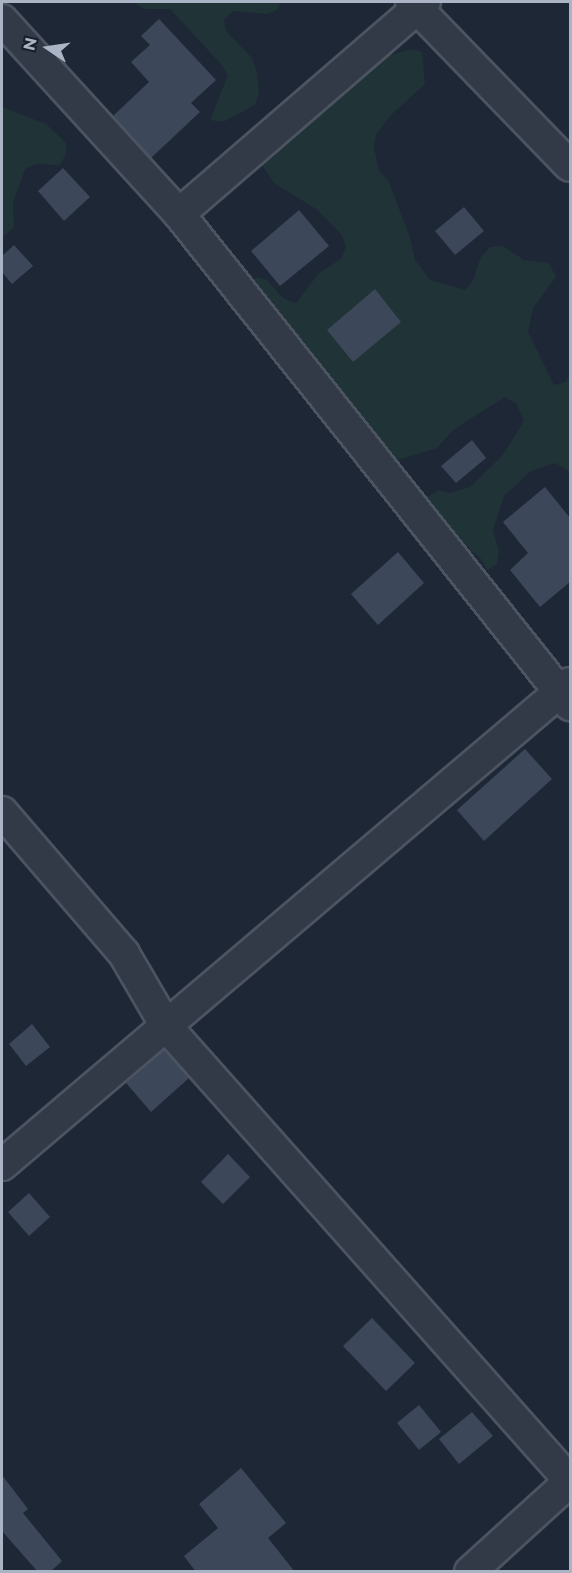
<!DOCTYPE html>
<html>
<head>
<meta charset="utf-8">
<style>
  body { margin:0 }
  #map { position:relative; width:572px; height:1573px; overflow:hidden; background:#1e2736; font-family:Montserrat,sans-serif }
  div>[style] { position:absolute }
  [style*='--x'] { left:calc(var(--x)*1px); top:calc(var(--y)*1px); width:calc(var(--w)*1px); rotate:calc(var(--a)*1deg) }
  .green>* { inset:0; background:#203337 }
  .building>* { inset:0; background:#3c4759 }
  .roads { filter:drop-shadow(2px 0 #4c5462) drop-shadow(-2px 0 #4c5462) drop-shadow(0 2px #4c5462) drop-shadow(0 -2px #4c5462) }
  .minor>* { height:30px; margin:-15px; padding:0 15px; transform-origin:15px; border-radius:15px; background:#323947 }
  span { translate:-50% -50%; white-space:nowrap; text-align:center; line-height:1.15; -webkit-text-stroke:6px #171f2b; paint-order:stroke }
  .frame { position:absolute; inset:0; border:3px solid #abb4c4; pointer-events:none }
  .north { position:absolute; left:18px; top:18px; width:60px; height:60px; -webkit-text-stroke:4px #171f2b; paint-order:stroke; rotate:283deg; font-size:16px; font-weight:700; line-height:24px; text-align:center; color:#abb4c4 }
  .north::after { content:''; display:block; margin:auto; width:21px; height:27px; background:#abb4c4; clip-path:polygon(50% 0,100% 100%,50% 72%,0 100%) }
</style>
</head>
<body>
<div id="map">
  <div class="green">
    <div style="clip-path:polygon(132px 2px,281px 2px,278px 9px,268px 14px,233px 11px,224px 19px,226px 31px,252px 58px,256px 69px,259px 93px,255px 105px,223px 122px,210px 120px,228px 75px,221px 64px,170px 9px,145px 9px)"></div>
    <div style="clip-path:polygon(411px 49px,422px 52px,425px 84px,390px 116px,376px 135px,374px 147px,379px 171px,388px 180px,410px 237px,415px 260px,430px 280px,465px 290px,473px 280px,481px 257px,490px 247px,503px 246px,524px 260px,549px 263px,556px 277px,533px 308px,528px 332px,554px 385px,566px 382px,570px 375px,570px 472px,555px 463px,531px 471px,504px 496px,493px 530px,499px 552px,497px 564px,487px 570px,481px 559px,426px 509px,428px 497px,438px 490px,450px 493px,470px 487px,502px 456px,524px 421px,516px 403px,505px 397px,453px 430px,437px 448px,391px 462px,249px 288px,256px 277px,267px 280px,284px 299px,296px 303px,319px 273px,341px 259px,346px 247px,342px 235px,316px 209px,274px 183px,260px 162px,306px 122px,329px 109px,344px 87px,365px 70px,387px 56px)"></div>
    <div style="clip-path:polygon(2px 107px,46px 124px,66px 143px,66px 154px,60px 165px,36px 164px,25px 169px,13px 203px,14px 227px,2px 238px)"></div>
  </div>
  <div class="building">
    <div style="clip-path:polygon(159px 19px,216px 80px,191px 103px,200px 112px,151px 158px,113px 116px,149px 82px,131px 62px,150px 45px,141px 36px)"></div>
    <div style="clip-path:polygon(63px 168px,90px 197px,64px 221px,38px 191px)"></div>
    <div style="clip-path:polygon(464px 207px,484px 231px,455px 255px,435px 231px)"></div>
    <div style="clip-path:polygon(299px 210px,329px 246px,280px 286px,251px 251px)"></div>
    <div style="clip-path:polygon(14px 245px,33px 266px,12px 284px,2px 272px,2px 256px)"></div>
    <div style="clip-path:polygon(375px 289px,401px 322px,353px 362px,327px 330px)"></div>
    <div style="clip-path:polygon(472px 440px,486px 458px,456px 483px,441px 466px)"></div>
    <div style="clip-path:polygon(545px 487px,570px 518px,570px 582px,540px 607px,510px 570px,528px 553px,503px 522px)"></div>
    <div style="clip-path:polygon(398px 552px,424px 583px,378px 625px,351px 594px)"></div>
    <div style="clip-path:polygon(525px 749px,552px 779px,484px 841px,457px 810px)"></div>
    <div style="clip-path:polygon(32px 1024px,50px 1047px,26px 1066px,9px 1044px)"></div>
    <div style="clip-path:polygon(164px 1050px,189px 1078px,151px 1112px,126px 1083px)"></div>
    <div style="clip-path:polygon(228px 1154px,250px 1177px,223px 1204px,201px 1182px)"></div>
    <div style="clip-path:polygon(29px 1193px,50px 1217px,29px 1236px,8px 1212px)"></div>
    <div style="clip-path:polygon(372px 1318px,415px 1363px,386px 1391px,343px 1346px)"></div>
    <div style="clip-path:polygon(419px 1405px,441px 1432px,419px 1450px,397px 1423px)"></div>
    <div style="clip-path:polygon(472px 1412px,493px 1436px,459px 1464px,439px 1439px)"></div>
    <div style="clip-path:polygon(241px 1468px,286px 1523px,268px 1538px,295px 1572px,196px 1572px,184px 1556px,218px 1528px,199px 1504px)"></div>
    <div style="clip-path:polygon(2px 1475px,28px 1509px,23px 1513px,62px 1561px,50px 1572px,38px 1572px,2px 1531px)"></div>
  </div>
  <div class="roads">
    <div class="minor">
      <div style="--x:411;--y:2;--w:228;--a:45.9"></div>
      <div style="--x:2;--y:20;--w:263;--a:47.6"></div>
      <div style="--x:179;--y:214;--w:628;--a:51.47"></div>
      <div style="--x:179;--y:214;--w:325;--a:-40.8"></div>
      <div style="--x:2;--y:812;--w:187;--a:49.3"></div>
      <div style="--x:124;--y:954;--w:83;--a:59.7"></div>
      <div style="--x:166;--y:1026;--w:608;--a:48.4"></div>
      <div style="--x:2;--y:1165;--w:745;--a:-40.32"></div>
      <div style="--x:470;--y:1572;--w:135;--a:-42.3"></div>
    </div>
  </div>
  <div class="frame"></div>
  <div class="north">N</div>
</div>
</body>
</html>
